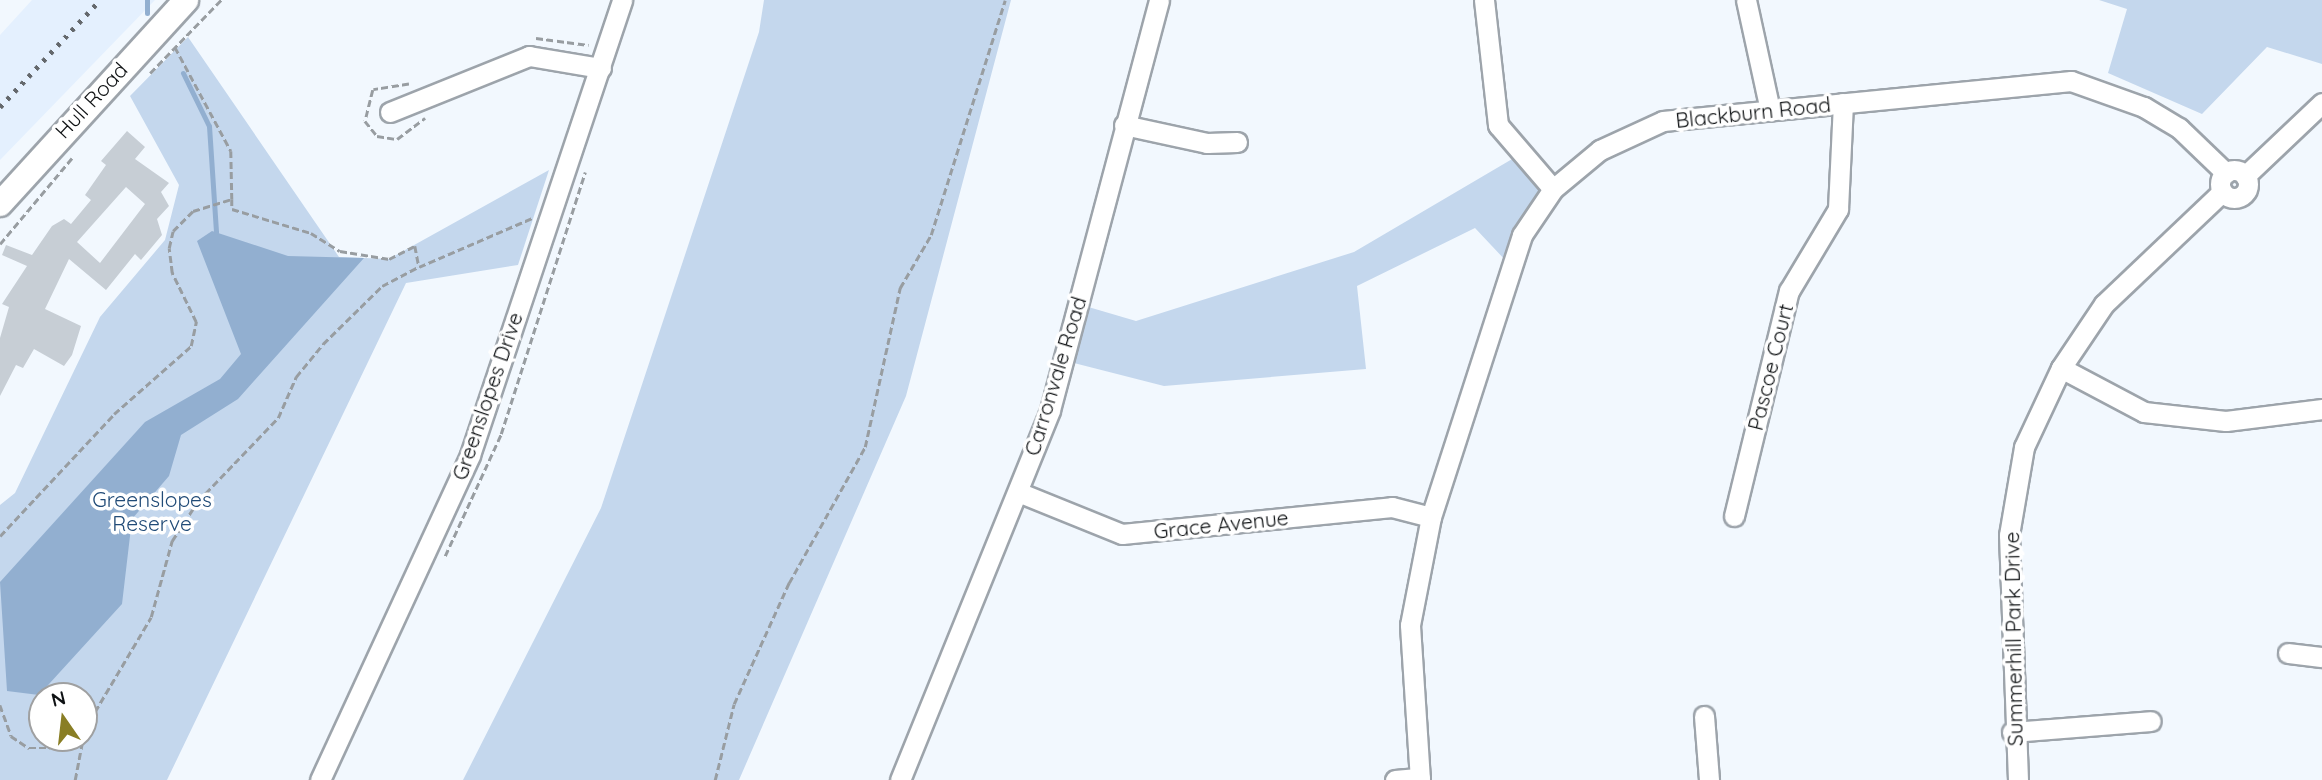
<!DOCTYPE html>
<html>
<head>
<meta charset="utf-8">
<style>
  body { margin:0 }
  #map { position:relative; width:2322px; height:780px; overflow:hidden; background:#f2f8fe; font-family:Quicksand,sans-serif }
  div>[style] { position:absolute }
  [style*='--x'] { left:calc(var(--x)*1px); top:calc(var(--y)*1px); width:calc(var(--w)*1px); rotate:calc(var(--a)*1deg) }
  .built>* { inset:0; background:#e4f0fe }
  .green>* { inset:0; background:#c4d7ed }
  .water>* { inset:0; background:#92afd0 }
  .stream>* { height:5px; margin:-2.5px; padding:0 2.5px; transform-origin:2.5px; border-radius:2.5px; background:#92afd0 }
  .building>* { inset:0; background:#c7ced5 }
  .path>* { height:2.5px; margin-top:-1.25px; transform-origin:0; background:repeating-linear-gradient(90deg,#989da1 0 7px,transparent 0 10.5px) }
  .roads { filter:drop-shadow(2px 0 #9da4ab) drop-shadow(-2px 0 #9da4ab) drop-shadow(0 2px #9da4ab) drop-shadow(0 -2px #9da4ab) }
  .minor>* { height:19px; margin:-9.5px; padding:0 9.5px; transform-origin:9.5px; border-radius:9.5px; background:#fff }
  .minor>.ring { margin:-9.5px; padding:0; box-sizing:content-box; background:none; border:19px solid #fff; border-radius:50% }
  .major>* { height:24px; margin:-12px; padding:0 12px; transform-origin:12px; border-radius:12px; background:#fff }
  .rail>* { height:5px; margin-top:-2.5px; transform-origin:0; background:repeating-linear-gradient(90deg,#64686c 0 3.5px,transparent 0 10.5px) }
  span { translate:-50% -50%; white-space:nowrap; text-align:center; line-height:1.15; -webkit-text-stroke:7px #fff; paint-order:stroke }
  .street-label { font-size:21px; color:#0f1214 }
  .park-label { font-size:21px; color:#214b77 }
  .north { position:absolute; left:28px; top:682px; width:70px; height:70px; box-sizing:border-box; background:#fff; border:2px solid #9fa0a1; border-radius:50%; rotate:346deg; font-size:19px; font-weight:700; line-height:28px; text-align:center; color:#0f1214 }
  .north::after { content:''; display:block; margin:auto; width:24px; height:32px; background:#897e24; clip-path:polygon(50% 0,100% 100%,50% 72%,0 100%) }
</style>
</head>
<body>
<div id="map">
  <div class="built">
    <div style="clip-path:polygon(32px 0,155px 0,0 160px,0 35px)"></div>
  </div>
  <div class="green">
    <div style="clip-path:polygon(764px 0,1011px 0,906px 396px,739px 780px,463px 780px,601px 508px,759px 32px)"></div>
    <div style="clip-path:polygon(2099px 0,2322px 0,2322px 64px,2267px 47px,2202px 114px,2108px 73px,2127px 9px)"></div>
    <div style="clip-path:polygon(evenodd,188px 37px,339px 257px,389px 259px,549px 170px,518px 265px,406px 283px,167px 780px,0 780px,0 505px,15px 493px,100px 317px,165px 240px,179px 185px,130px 96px,188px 37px,42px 696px,84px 696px,84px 738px,42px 738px,42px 696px)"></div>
    <div style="clip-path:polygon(1519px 155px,1549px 189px,1507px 262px,1475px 228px,1357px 286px,1366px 369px,1164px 386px,1070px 362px,1085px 306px,1136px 321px,1354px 252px)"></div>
  </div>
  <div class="water">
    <div style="clip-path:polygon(212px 231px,288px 256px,364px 258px,238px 399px,181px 435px,169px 476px,132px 519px,122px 604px,39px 695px,7px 691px,0 582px,145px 422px,220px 379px,241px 354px,197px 241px)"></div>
  </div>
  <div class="stream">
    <div style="--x:147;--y:0;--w:13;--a:90"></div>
    <div style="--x:183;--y:73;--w:59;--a:63.9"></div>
    <div style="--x:209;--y:126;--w:106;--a:86.2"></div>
  </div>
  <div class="building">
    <div style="clip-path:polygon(evenodd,127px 131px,145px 147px,135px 159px,169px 183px,161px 192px,169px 206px,157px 219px,162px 235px,141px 260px,135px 254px,106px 290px,69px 259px,45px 309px,81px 326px,72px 355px,64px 366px,34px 349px,23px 368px,16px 365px,0 396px,0 338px,9px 307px,2px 304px,27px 266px,2px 255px,6px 245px,32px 255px,52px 226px,64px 219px,71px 224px,91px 200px,85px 195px,106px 165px,101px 161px,127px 131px,126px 187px,145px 204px,100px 263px,77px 242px,126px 187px)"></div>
  </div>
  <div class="path">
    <div style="--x:536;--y:38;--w:53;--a:7.5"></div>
    <div style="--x:175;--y:47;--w:118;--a:61.7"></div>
    <div style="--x:231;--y:151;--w:48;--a:88.8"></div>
    <div style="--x:150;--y:73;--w:102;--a:-45.8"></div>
    <div style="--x:409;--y:84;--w:36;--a:171"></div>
    <div style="--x:373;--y:90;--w:32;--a:104"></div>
    <div style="--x:365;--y:121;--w:19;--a:51"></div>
    <div style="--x:377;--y:136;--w:20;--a:9"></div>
    <div style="--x:397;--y:139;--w:35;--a:-37"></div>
    <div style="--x:0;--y:244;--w:112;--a:-50.1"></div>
    <div style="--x:0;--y:536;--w:167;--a:-46.9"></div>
    <div style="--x:114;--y:414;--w:103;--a:-41.4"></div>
    <div style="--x:191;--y:346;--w:25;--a:-78"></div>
    <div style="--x:196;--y:322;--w:55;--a:-116.1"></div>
    <div style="--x:172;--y:273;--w:25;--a:-97"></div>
    <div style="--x:169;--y:248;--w:17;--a:-77"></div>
    <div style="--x:173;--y:231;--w:28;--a:-45"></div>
    <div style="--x:193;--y:211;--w:41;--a:-17.1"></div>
    <div style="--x:232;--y:199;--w:10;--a:90"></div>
    <div style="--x:232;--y:209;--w:83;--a:16.9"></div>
    <div style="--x:311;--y:233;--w:34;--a:32"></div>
    <div style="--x:340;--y:251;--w:50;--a:9.3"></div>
    <div style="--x:389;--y:259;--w:29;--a:-27"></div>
    <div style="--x:415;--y:246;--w:21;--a:79"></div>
    <div style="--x:419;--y:267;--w:123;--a:-23.4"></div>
    <div style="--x:445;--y:556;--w:134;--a:-65.3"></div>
    <div style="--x:501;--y:434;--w:275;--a:-72.2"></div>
    <div style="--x:0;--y:705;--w:33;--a:70"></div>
    <div style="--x:11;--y:736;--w:22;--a:34"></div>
    <div style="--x:29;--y:748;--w:19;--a:0"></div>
    <div style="--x:48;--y:748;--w:21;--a:-29"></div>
    <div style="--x:84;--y:730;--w:131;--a:-59.3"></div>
    <div style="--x:151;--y:617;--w:79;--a:-74.6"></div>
    <div style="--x:172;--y:541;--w:48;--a:-57"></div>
    <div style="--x:198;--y:501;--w:115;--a:-46.1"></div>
    <div style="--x:278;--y:418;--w:45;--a:-66.3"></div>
    <div style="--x:296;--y:377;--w:43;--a:-50.7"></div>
    <div style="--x:323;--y:344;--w:83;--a:-44.5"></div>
    <div style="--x:382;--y:286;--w:41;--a:-27.8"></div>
    <div style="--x:75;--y:780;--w:43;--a:-79.2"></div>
    <div style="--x:715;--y:780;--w:78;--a:-76"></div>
    <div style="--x:734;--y:704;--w:133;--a:-65.6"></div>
    <div style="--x:789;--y:583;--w:156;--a:-60.8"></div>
    <div style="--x:865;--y:447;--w:163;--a:-77.6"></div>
    <div style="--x:900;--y:288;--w:61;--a:-59.7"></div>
    <div style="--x:931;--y:235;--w:246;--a:-72.5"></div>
  </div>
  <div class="roads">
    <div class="minor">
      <div style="--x:1484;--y:0;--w:126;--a:83.6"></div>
      <div style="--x:1498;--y:125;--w:84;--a:49.3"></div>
      <div style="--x:1746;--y:0;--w:113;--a:77.7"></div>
      <div style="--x:390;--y:112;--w:150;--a:-21.9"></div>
      <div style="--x:529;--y:56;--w:73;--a:9.5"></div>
      <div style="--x:1124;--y:125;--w:85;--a:12.2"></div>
      <div style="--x:1207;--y:143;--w:30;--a:-2"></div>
      <div class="ring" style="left:2220px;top:170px;width:9px;height:9px"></div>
      <div style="--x:2245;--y:176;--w:106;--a:-43.5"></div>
      <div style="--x:2061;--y:368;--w:94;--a:27.9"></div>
      <div style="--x:2144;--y:412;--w:82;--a:6.3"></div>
      <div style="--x:2226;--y:421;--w:97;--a:-7.1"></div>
      <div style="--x:1018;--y:492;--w:112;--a:22"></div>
      <div style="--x:1122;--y:534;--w:271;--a:-5.7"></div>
      <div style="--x:1392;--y:507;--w:40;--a:14.4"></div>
      <div style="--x:1734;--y:516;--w:232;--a:-76.3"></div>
      <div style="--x:1789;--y:291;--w:96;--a:-59.1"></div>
      <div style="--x:1838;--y:209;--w:106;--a:-87.3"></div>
      <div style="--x:2288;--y:653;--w:34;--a:7"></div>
      <div style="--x:1704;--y:716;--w:64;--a:85.5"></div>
      <div style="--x:2012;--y:732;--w:139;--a:-4.5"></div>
      <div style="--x:320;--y:780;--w:358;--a:-65.2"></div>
      <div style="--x:470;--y:455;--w:480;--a:-71.5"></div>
      <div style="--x:900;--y:780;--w:399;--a:-67.9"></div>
      <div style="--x:1050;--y:410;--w:424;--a:-75.1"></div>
      <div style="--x:1395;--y:780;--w:25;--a:-5"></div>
      <div style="--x:1420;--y:780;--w:155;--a:-93.7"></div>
      <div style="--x:1410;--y:625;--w:110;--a:-79"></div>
      <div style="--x:1431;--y:517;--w:296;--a:-72.1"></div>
      <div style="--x:1522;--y:235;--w:55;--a:-56"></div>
      <div style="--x:1553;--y:189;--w:61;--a:-39.7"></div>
      <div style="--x:1600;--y:150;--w:69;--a:-24.7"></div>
      <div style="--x:1663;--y:121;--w:410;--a:-5.6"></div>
      <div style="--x:2071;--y:81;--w:77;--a:19.6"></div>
      <div style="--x:2144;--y:107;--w:41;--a:31"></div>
      <div style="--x:2179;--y:128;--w:65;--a:43.8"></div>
      <div style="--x:2018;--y:780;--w:245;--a:-92.1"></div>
      <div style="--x:2009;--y:535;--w:89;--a:-80.3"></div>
      <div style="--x:2024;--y:447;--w:87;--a:-64.9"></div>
      <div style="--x:2061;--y:368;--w:77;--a:-56.1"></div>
      <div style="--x:2104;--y:304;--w:163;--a:-43.5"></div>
    </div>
    <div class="major">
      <div style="--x:0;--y:204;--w:276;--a:-47.6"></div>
    </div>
  </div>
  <div class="rail">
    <div style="--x:0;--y:107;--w:146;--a:-46.9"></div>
  </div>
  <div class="street-label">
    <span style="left:91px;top:100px;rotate:-47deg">Hull Road</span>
    <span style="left:1753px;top:112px;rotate:-6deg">Blackburn Road</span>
    <span style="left:1770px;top:367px;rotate:-76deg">Pascoe Court</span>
    <span style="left:1055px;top:376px;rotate:-73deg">Carronvale Road</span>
    <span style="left:487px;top:396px;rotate:-71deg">Greenslopes Drive</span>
    <span style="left:1221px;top:524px;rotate:-6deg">Grace Avenue</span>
    <span style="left:2013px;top:639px;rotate:-91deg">Summerhill Park Drive</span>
  </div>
  <div class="park-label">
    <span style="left:152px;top:511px">Greenslopes<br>Reserve</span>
  </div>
  <div class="north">N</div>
</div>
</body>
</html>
